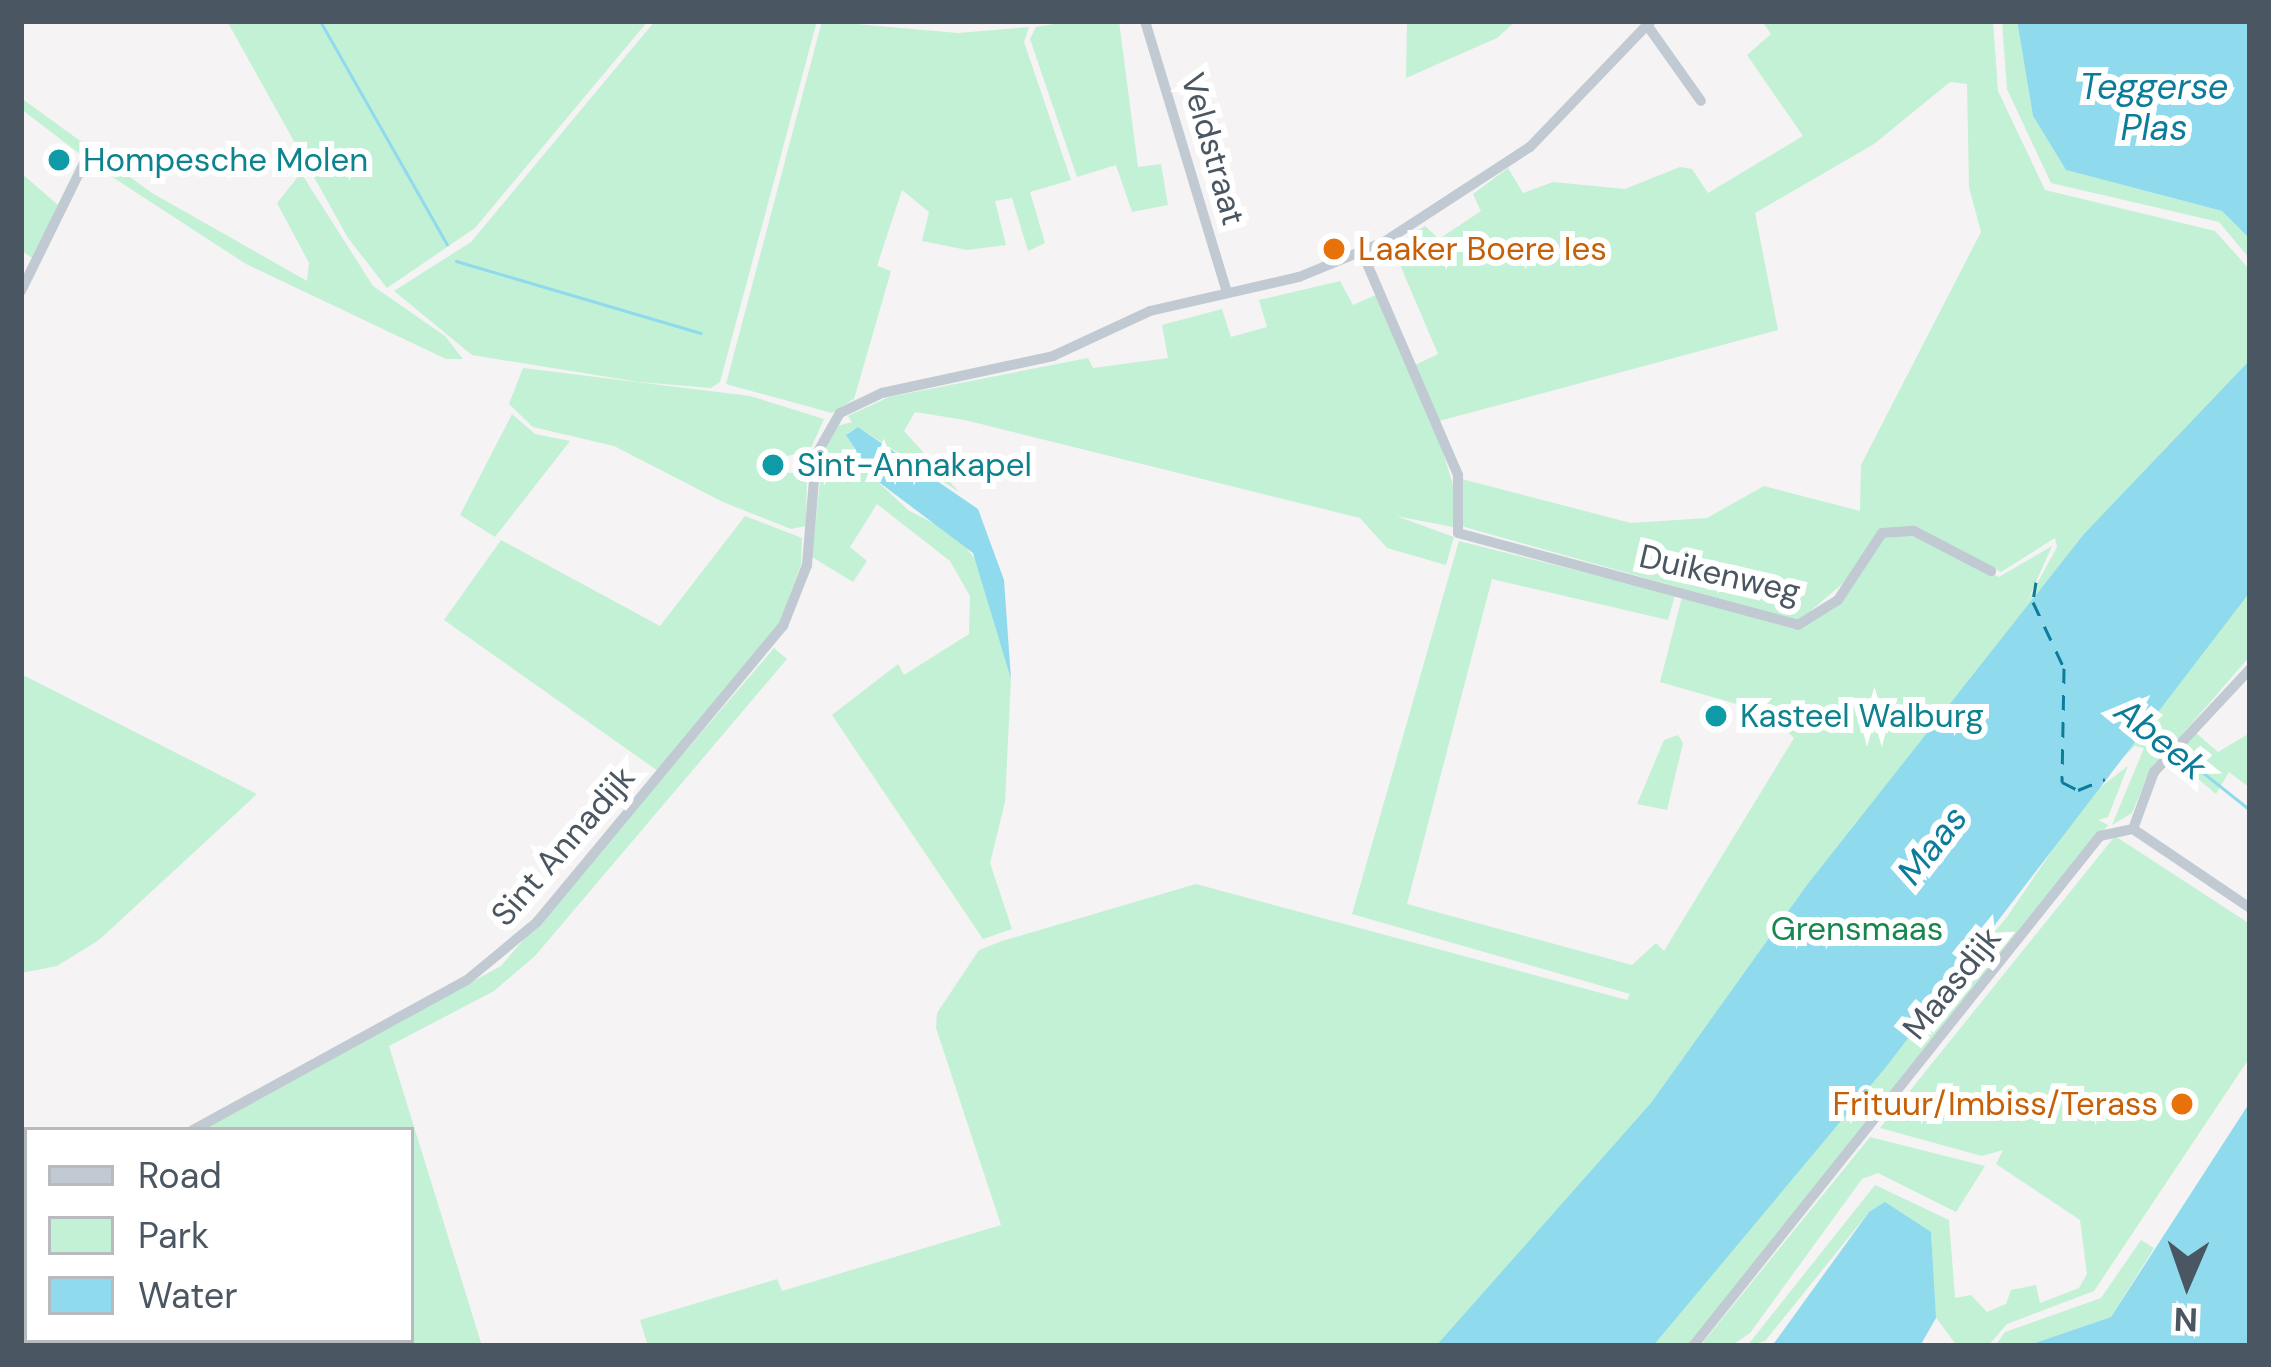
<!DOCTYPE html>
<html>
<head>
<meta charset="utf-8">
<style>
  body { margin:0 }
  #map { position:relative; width:2271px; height:1367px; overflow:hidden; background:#f5f3f3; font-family:"DM Sans",sans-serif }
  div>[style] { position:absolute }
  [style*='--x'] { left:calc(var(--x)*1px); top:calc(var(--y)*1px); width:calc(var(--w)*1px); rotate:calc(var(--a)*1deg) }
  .green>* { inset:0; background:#c3f1d5 }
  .water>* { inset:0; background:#90daee }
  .stream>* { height:3px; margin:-1.5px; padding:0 1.5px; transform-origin:1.5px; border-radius:1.5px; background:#90daee }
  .ferry>* { height:3px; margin-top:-1.5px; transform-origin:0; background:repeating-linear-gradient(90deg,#0c7c9b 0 15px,transparent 0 27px) }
  .minor>* { height:10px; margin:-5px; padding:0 5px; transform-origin:5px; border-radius:5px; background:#c1cad2 }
  .dots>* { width:33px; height:33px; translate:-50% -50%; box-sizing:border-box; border:6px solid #fff; border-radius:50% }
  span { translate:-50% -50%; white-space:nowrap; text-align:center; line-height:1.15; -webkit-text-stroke:12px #fff; paint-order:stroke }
  .street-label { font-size:33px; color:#4a5661 }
  .culture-label { font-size:33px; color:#0d838f }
  .left { translate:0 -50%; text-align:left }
  .food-label { font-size:33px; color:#c56008 }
  .right { translate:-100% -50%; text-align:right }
  .park-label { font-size:33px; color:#17864f }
  .water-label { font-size:36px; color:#0c7c9b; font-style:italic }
  .frame { position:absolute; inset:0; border:24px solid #4a5661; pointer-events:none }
  .legend { position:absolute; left:24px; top:1127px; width:390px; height:216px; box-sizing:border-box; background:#fff; border:3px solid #b7bbc0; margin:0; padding:15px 21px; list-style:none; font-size:36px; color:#4a5661 }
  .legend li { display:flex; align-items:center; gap:24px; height:60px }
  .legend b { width:60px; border:3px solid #b7bbc0 }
  .north { position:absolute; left:2127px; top:1223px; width:120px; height:120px; -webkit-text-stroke:9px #fff; paint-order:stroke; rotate:182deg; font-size:33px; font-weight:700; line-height:48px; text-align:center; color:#4a5661 }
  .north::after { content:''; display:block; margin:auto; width:42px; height:54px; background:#4a5661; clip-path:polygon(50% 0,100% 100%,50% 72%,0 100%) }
</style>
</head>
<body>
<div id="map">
  <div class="green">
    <div style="clip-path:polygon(227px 21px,648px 21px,475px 228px,387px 288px,348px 238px)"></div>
    <div style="clip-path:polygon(655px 21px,817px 21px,720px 382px,711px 388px,639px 382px,472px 355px,394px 291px,471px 242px)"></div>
    <div style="clip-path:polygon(822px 21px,958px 33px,1029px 27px,1024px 42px,1071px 180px,1030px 192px,1045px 243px,1028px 251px,1012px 198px,995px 201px,1006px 245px,967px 250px,922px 241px,929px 212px,902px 190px,877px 266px,891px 271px,854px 399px,832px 413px,726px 384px)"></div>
    <div style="clip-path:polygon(1073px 21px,1119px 21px,1138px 167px,1161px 164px,1168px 205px,1132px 212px,1116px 165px,1077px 177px,1030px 39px,1036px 27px)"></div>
    <div style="clip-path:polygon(1407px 21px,1516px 21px,1497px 38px,1406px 78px)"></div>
    <div style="clip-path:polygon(1762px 21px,1993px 21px,1998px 91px,2045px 190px,2215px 231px,2250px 270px,2250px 477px,1608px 1346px,648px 1346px,640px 1320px,777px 1279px,782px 1291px,1001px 1225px,936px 1028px,937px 1013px,979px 950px,1002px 941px,1196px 884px,1627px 1000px,1630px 994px,1352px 914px,1459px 541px,1675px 595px,1668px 620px,1492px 579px,1407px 904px,1632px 965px,1656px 943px,1664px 951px,1794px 738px,1768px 713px,1660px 682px,1682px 597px,1799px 630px,1851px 590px,1876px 539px,1917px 534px,1999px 577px,2052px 546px,2026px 604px,2057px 547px,2055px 538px,2001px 572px,1919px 531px,1878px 532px,1849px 578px,1799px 621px,1461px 526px,1462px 479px,1631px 523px,1707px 518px,1764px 486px,1860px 511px,1861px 465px,1981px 232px,1969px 187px,1967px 84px,1950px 82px,1874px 144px,1755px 213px,1778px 330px,1439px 421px,1415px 365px,1438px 354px,1392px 246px,1425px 226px,1439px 239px,1481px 211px,1473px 194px,1508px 168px,1523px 193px,1553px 182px,1625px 189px,1680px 167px,1692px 169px,1708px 193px,1803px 136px,1747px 55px,1771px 34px)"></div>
    <div style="clip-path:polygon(2002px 21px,2017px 21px,2033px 116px,2066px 170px,2222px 211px,2250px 239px,2250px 259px,2219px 222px,2051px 183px,2007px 89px)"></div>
    <div style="clip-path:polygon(21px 98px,152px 193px,307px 281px,309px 263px,277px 203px,301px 173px,373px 286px,445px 336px,463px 359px,446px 359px,246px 264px,97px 167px,21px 109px)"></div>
    <div style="clip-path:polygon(21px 173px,58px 205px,32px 258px,21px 250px)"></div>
    <div style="clip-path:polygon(1340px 281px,1353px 305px,1378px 294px,1436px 430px,1455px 491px,1453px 527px,1396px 516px,1454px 537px,1446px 565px,1387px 548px,1360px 518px,965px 420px,915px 412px,904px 431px,959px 492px,858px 427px,847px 434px,876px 480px,908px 510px,956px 535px,982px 568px,1011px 679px,1005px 802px,990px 863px,1012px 929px,983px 939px,832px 715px,898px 664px,904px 675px,969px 634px,970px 596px,950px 561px,877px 504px,850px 547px,867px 561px,853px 582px,812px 557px,823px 452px,837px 426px,852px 422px,848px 416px,889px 397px,1088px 358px,1093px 368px,1168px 358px,1162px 325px,1222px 309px,1231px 337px,1267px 327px,1259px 300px)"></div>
    <div style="clip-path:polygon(523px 368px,750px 396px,824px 419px,810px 450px,764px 462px,767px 471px,807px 474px,806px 526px,791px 529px,723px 502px,614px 446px,533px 427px,509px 404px)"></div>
    <div style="clip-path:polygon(512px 414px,535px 434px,570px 441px,495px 537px,460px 515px)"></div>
    <div style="clip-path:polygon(745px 516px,802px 538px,801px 565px,779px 624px,658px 771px,444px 620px,501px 540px,660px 626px)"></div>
    <div style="clip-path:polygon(2250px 592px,2250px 656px,2149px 773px,2132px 813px,2112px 825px,2144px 748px,2135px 746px,2103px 777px)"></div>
    <div style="clip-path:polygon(774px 648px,787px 659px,535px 956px,494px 991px,389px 1046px,482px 1346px,281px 1346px,279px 1340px,411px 1340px,411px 1130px,201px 1130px,501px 966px)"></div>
    <div style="clip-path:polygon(21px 674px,257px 794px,99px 940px,57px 966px,21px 973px)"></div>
    <div style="clip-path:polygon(2195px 732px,2218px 752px,2250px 733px,2250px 788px,2229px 772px,2216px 794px,2173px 758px)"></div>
    <div style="clip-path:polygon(1678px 735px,1683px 743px,1667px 810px,1637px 804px,1664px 740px)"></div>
    <div style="clip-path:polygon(2128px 766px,2108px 817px,2098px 820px,2108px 825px,1689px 1345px,1653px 1346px,2007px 917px,2090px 795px)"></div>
    <div style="clip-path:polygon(2115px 836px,2250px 924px,2250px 1057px,2094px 1291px,2007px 1324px,1988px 1346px,1957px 1346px,1935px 1316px,1931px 1232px,1869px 1212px,1765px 1341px,1747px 1346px,1875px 1185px,1949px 1220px,1955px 1298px,1971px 1295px,1987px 1312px,2006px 1304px,2011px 1290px,2036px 1285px,2040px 1303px,2079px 1288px,2087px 1274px,2080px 1220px,1996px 1164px,2003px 1150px,1982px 1156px,1880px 1128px)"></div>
    <div style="clip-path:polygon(1870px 1137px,1985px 1166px,1956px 1212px,1878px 1173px,1862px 1179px,1750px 1333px,1731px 1346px,1700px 1346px)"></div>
    <div style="clip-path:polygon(2141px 1240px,2154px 1248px,2111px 1317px,2026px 1346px,1995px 1346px,2005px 1332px,2101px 1298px)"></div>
  </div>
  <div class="water">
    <div style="clip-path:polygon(2017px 21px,2250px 21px,2250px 239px,2222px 211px,2066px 170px,2033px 116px)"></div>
    <div style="clip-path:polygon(2250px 360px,2250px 592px,1886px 1067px,1653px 1346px,1436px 1346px,1651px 1103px,1807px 885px,2084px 534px)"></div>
    <div style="clip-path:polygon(858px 427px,978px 509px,1004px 580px,1011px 679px,973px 553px,876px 480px,846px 435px)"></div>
    <div style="clip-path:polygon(2250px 1102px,2250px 1346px,2026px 1346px,2111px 1317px)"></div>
    <div style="clip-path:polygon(1885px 1202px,1931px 1232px,1936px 1318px,1920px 1346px,1772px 1346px,1869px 1212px)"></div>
  </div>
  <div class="stream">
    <div style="--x:320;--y:21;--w:257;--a:60.4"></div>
    <div style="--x:456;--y:261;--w:255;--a:16.4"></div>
    <div style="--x:2139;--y:722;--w:142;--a:38.4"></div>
  </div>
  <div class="ferry">
    <div style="--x:2036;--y:582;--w:20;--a:99"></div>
    <div style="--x:2033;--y:602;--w:73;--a:64.8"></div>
    <div style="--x:2064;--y:668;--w:114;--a:91"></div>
    <div style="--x:2062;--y:782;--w:18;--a:27"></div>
    <div style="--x:2078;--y:790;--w:29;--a:-22"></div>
  </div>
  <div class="minor">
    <div style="--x:1145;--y:21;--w:284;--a:73.2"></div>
    <div style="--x:1647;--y:25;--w:93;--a:54.6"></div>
    <div style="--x:1362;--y:252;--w:243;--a:66.7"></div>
    <div style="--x:1458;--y:475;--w:58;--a:90"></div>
    <div style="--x:1458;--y:533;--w:352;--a:15.1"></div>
    <div style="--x:1798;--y:625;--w:47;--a:-32"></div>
    <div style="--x:1838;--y:600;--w:80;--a:-56.7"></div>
    <div style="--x:1882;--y:533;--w:32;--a:-4"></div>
    <div style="--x:1914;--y:531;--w:87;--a:27.5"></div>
    <div style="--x:21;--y:291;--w:145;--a:-63.8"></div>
    <div style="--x:2133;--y:829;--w:61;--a:-69.8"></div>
    <div style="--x:2154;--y:772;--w:141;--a:-47"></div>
    <div style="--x:2133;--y:829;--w:141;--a:34"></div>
    <div style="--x:193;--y:1130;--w:312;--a:-28.7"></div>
    <div style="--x:467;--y:980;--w:91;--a:-39.6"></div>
    <div style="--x:537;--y:922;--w:385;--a:-50.3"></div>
    <div style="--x:783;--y:626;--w:66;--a:-68.5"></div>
    <div style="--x:807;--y:565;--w:110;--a:-85.3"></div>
    <div style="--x:816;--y:455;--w:48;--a:-60.3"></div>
    <div style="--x:840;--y:413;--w:47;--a:-25.5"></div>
    <div style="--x:882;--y:393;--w:175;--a:-12.2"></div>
    <div style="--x:1053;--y:356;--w:107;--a:-24.9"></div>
    <div style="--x:1150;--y:311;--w:153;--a:-12.9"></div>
    <div style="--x:1299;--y:277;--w:92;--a:-22.4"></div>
    <div style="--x:1384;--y:242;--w:174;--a:-33.1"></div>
    <div style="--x:1530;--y:147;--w:175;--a:-46.2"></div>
    <div style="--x:21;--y:1152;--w:6;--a:9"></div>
    <div style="--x:1693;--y:1346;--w:652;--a:-51.41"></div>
    <div style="--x:2100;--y:836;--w:34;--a:-12"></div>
  </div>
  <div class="dots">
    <div style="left:59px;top:160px;background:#0f9aa8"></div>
    <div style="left:1334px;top:249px;background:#e8710a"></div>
    <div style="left:773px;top:465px;background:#0f9aa8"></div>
    <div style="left:1716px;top:716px;background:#0f9aa8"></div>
    <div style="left:2182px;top:1104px;background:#e8710a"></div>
  </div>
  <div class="street-label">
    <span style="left:1213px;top:149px;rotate:74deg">Veldstraat</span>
    <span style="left:1720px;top:574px;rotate:13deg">Duikenweg</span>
    <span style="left:563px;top:846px;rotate:-49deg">Sint Annadijk</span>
    <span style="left:1952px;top:983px;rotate:-51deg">Maasdijk</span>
  </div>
  <div class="culture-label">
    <span class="left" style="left:83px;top:160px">Hompesche Molen</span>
    <span class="left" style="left:797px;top:465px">Sint-Annakapel</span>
    <span class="left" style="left:1740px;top:716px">Kasteel Walburg</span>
  </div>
  <div class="food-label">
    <span class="left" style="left:1358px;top:249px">Laaker Boere Ies</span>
    <span class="right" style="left:2158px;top:1104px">Frituur/Imbiss/Terass</span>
  </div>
  <div class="park-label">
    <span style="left:1857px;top:929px">Grensmaas</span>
  </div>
  <div class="water-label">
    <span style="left:2154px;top:107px">Teggerse<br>Plas</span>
    <span style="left:2161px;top:739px;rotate:39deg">Abeek</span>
    <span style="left:1932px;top:845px;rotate:-52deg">Maas</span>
  </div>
  <div class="frame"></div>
  <ul class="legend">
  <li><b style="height:15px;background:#c1cad2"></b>Road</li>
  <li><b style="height:33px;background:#c3f1d5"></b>Park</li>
  <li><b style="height:33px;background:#90daee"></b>Water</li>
  </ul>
  <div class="north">N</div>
</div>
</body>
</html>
